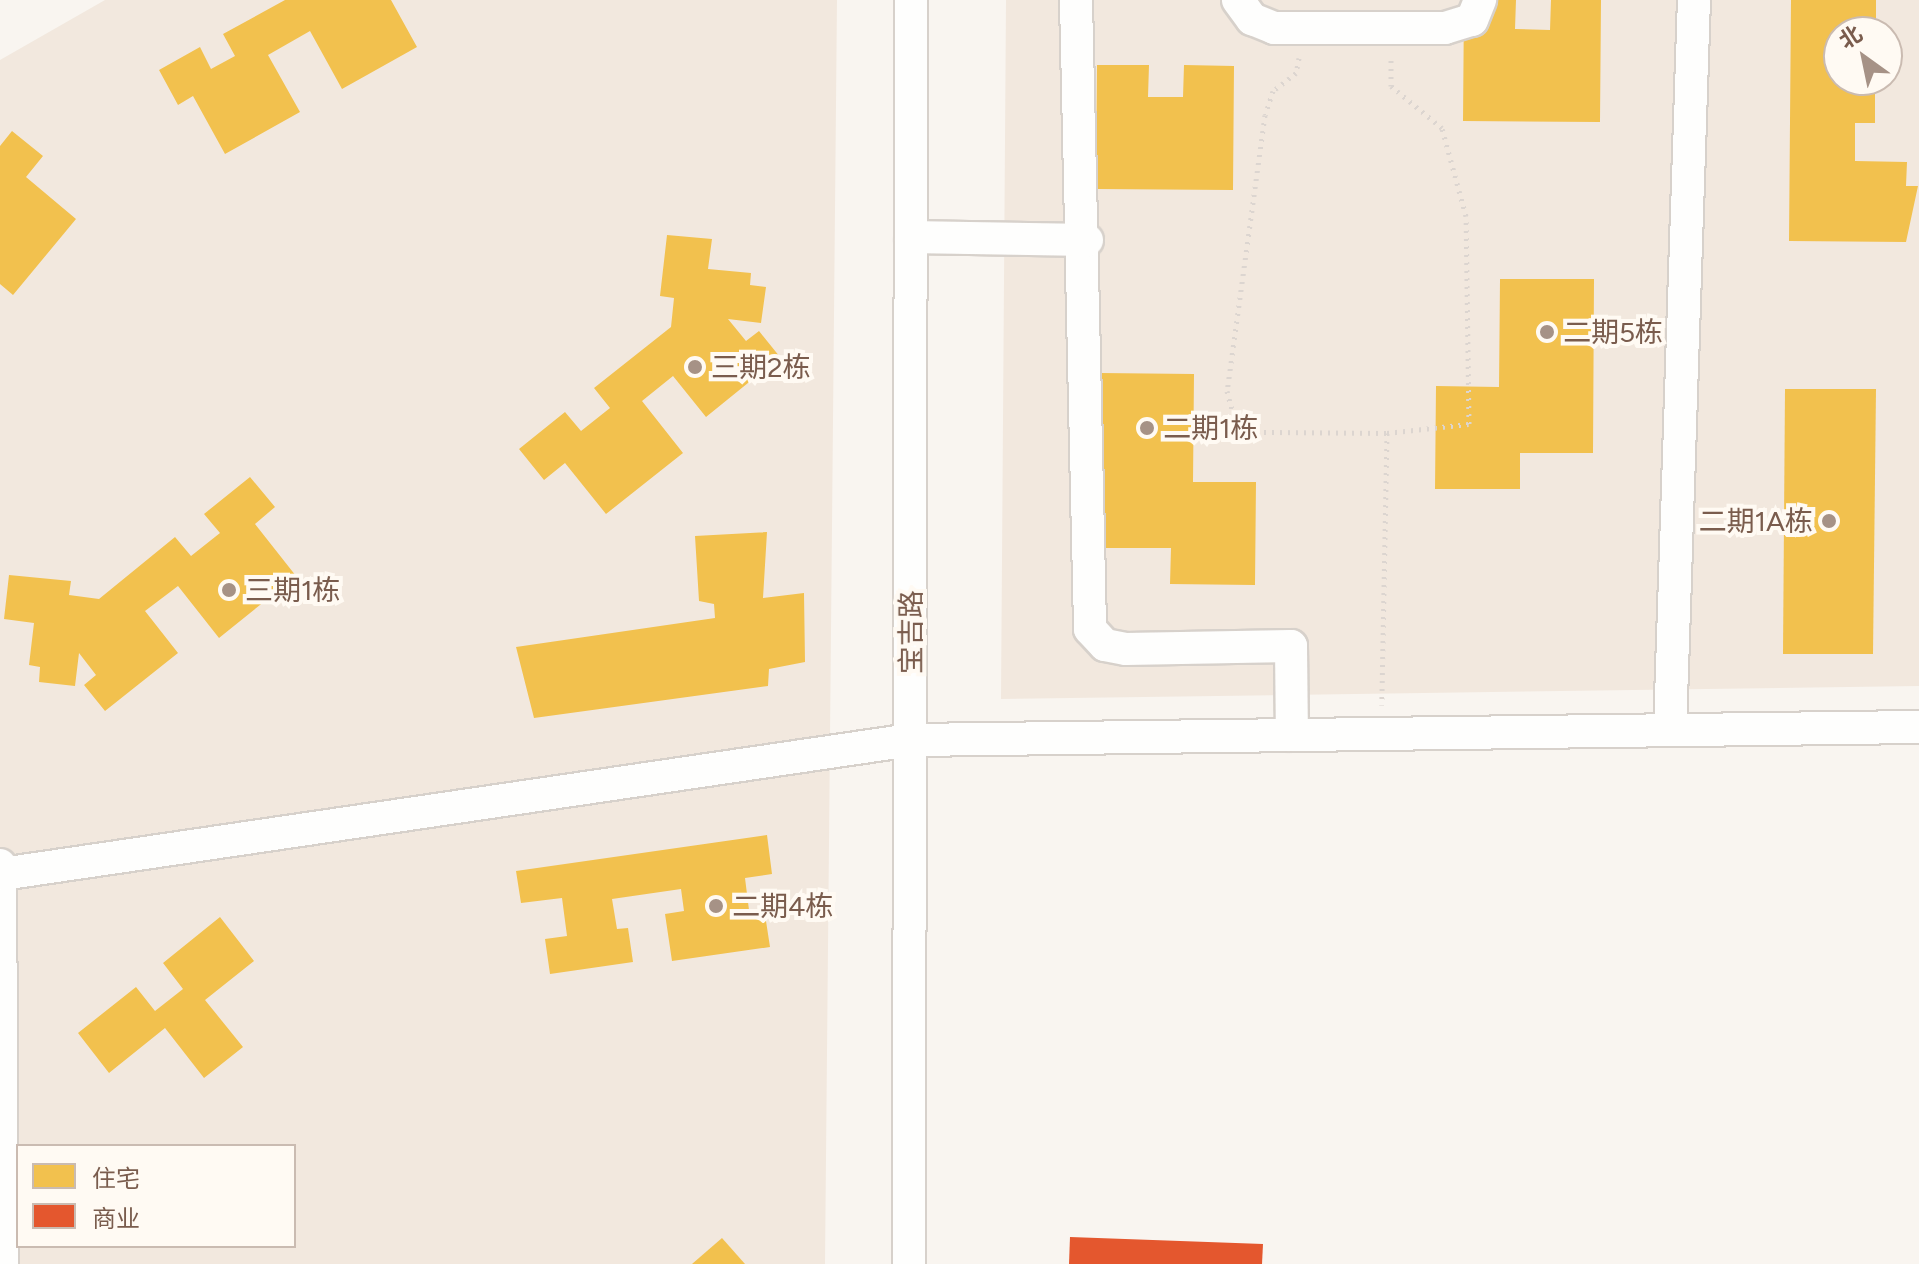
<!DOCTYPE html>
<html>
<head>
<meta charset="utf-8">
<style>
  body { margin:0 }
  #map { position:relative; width:1919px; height:1264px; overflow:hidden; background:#f9f5f0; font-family:Figtree,"Noto Sans SC",sans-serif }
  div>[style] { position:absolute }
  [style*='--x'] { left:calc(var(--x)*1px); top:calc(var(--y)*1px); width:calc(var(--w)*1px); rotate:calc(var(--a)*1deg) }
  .residential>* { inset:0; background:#f2e8de }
  .homes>* { inset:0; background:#f2c14e }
  .shops>* { inset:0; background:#e4572e }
  .path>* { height:5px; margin-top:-2.5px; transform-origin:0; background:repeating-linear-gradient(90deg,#dcd5d0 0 2px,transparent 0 8px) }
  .roads { filter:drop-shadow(2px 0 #d7d1cb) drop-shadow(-2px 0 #d7d1cb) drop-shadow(0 2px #d7d1cb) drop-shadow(0 -2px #d7d1cb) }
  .minor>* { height:32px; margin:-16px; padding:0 16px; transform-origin:16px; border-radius:16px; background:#fefefd }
  .dots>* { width:22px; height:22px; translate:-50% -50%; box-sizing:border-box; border:4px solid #fffaf3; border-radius:50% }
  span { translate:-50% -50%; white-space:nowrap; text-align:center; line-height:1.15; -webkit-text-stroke:8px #fffaf3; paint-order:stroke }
  .poi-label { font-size:28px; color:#7a5c4d }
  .left { translate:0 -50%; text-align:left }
  .right { translate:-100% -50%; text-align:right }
  .street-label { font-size:28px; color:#7a5c4d }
  .legend { position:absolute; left:16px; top:1144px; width:280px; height:104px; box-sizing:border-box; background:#fffaf3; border:2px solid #cabbb1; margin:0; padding:10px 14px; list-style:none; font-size:24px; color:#7a5c4d }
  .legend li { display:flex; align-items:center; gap:16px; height:40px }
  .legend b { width:40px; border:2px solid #cabbb1 }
  .north { position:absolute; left:1823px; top:16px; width:80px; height:80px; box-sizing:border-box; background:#fffaf3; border:2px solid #cabbb1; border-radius:50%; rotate:327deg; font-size:22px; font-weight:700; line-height:32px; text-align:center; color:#7a5c4d }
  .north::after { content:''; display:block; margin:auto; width:28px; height:36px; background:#a69286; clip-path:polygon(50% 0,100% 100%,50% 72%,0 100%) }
</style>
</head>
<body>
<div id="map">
  <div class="residential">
    <div style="clip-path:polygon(evenodd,105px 0,837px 0,825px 1264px,0 1264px,0 60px,105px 0,18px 1146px,294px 1146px,294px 1246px,18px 1246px,18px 1146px)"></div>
    <div style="clip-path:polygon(evenodd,1006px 0,1919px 0,1919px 686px,1001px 699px,1006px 0,1839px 32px,1887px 32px,1887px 80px,1839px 80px,1839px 32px)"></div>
  </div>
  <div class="homes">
    <div style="clip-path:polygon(285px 0,391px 0,417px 47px,342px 89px,310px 31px,268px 55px,300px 112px,225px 154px,193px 96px,178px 105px,159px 70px,200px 47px,211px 69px,235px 56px,223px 34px)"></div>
    <div style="clip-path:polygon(1464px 0,1516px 0,1515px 29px,1550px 30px,1551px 0,1601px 0,1600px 122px,1463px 121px)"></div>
    <div style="clip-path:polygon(1791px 0,1876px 0,1876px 32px,1839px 32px,1839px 80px,1875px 80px,1875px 123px,1855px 123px,1855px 161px,1907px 162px,1906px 186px,1918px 186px,1906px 242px,1789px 241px)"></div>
    <div style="clip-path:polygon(1097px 65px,1149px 65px,1148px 97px,1183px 97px,1184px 65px,1234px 66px,1233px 190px,1096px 189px)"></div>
    <div style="clip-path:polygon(12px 131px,43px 156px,26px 177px,76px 219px,13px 295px,0 284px,0 146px)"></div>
    <div style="clip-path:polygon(667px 235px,712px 239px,708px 269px,751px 273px,750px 285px,766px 287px,761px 323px,728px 319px,746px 341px,759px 331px,780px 357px,706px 417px,673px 376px,642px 401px,683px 453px,606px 514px,565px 463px,544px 480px,519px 449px,565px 412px,581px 431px,610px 408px,594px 388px,671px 327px,674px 298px,660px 296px)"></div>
    <div style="clip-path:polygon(1500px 279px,1594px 279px,1593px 453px,1520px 453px,1520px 489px,1435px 489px,1436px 386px,1499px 387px)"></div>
    <div style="clip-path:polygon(1100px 373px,1194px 374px,1193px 482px,1256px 482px,1255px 585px,1170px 584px,1171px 548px,1098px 548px)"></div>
    <div style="clip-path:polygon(1785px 389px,1876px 389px,1873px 654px,1783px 654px)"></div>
    <div style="clip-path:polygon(250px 477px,275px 507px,255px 524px,296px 576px,219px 638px,178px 586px,145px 611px,178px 653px,105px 711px,84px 685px,96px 675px,79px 653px,75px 686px,39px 682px,40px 667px,29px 665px,34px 623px,4px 619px,9px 575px,71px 581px,69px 595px,99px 599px,175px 537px,191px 556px,220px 533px,204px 514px)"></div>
    <div style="clip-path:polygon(767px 532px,763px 598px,804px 593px,805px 662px,769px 669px,768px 686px,534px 718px,516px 647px,715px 618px,714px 604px,699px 601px,695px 536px)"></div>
    <div style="clip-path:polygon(767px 835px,772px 874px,745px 878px,749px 910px,764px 908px,770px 947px,672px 961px,665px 914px,684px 911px,681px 889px,612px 899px,617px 929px,628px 928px,633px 962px,550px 974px,545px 939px,567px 936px,562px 898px,521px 903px,516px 871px)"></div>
    <div style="clip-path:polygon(220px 917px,254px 961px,205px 1000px,243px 1047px,204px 1078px,165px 1028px,109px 1073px,78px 1033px,136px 987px,155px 1011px,183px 989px,163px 963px)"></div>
    <div style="clip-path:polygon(722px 1238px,745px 1264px,692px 1264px)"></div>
  </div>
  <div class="shops">
    <div style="clip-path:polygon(1070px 1237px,1263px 1244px,1262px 1264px,1069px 1264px)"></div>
  </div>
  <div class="path">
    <div style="--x:1299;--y:58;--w:15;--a:101"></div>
    <div style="--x:1296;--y:73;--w:29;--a:142"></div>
    <div style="--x:1273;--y:91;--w:25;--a:108"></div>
    <div style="--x:1265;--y:115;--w:279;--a:97.8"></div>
    <div style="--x:1227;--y:391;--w:24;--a:75"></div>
    <div style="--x:1233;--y:414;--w:29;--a:38"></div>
    <div style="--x:1256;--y:432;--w:131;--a:0.4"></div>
    <div style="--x:1387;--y:433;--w:272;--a:91.1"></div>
    <div style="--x:1387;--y:433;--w:82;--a:-6.3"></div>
    <div style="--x:1469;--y:424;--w:208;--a:-90.8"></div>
    <div style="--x:1466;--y:216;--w:91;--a:-105.3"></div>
    <div style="--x:1442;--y:128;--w:66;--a:-140.5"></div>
    <div style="--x:1391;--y:86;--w:28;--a:-90"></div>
  </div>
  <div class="roads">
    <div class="minor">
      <div style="--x:1076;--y:0;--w:629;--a:88.72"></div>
      <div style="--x:1090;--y:629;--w:22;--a:47"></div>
      <div style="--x:1105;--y:645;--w:21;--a:11"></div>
      <div style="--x:1126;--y:649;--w:165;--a:-1"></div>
      <div style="--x:1291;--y:646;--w:89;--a:89.4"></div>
      <div style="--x:1238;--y:0;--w:24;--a:54"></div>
      <div style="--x:1252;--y:19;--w:24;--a:22"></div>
      <div style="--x:1274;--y:28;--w:171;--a:0"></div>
      <div style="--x:1445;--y:28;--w:28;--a:-17"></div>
      <div style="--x:1472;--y:20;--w:22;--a:-68"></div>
      <div style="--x:911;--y:237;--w:176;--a:1"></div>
      <div style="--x:1670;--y:730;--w:730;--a:-88.12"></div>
      <div style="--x:0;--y:865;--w:399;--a:89.7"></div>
      <div style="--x:2;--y:874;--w:919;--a:-8.39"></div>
      <div style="--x:911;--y:740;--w:1008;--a:-0.74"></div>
      <div style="--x:909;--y:1264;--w:1264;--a:-89.91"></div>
    </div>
  </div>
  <div class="dots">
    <div style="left:1547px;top:332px;background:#a69286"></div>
    <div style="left:695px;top:367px;background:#a69286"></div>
    <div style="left:1147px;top:428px;background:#a69286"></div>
    <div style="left:1829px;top:521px;background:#a69286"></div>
    <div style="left:229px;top:590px;background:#a69286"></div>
    <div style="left:716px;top:906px;background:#a69286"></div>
  </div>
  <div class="poi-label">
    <span class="left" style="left:1563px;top:332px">二期5栋</span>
    <span class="left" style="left:711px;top:367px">三期2栋</span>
    <span class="left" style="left:1163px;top:428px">二期1栋</span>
    <span class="right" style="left:1813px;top:521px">二期1A栋</span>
    <span class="left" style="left:245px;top:590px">三期1栋</span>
    <span class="left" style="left:732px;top:906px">二期4栋</span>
  </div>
  <div class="street-label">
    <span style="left:911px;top:632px;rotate:-90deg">宝吉路</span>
  </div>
  <ul class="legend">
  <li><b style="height:22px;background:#f2c14e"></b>住宅</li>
  <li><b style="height:22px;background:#e4572e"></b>商业</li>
  </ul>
  <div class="north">北</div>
</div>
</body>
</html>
